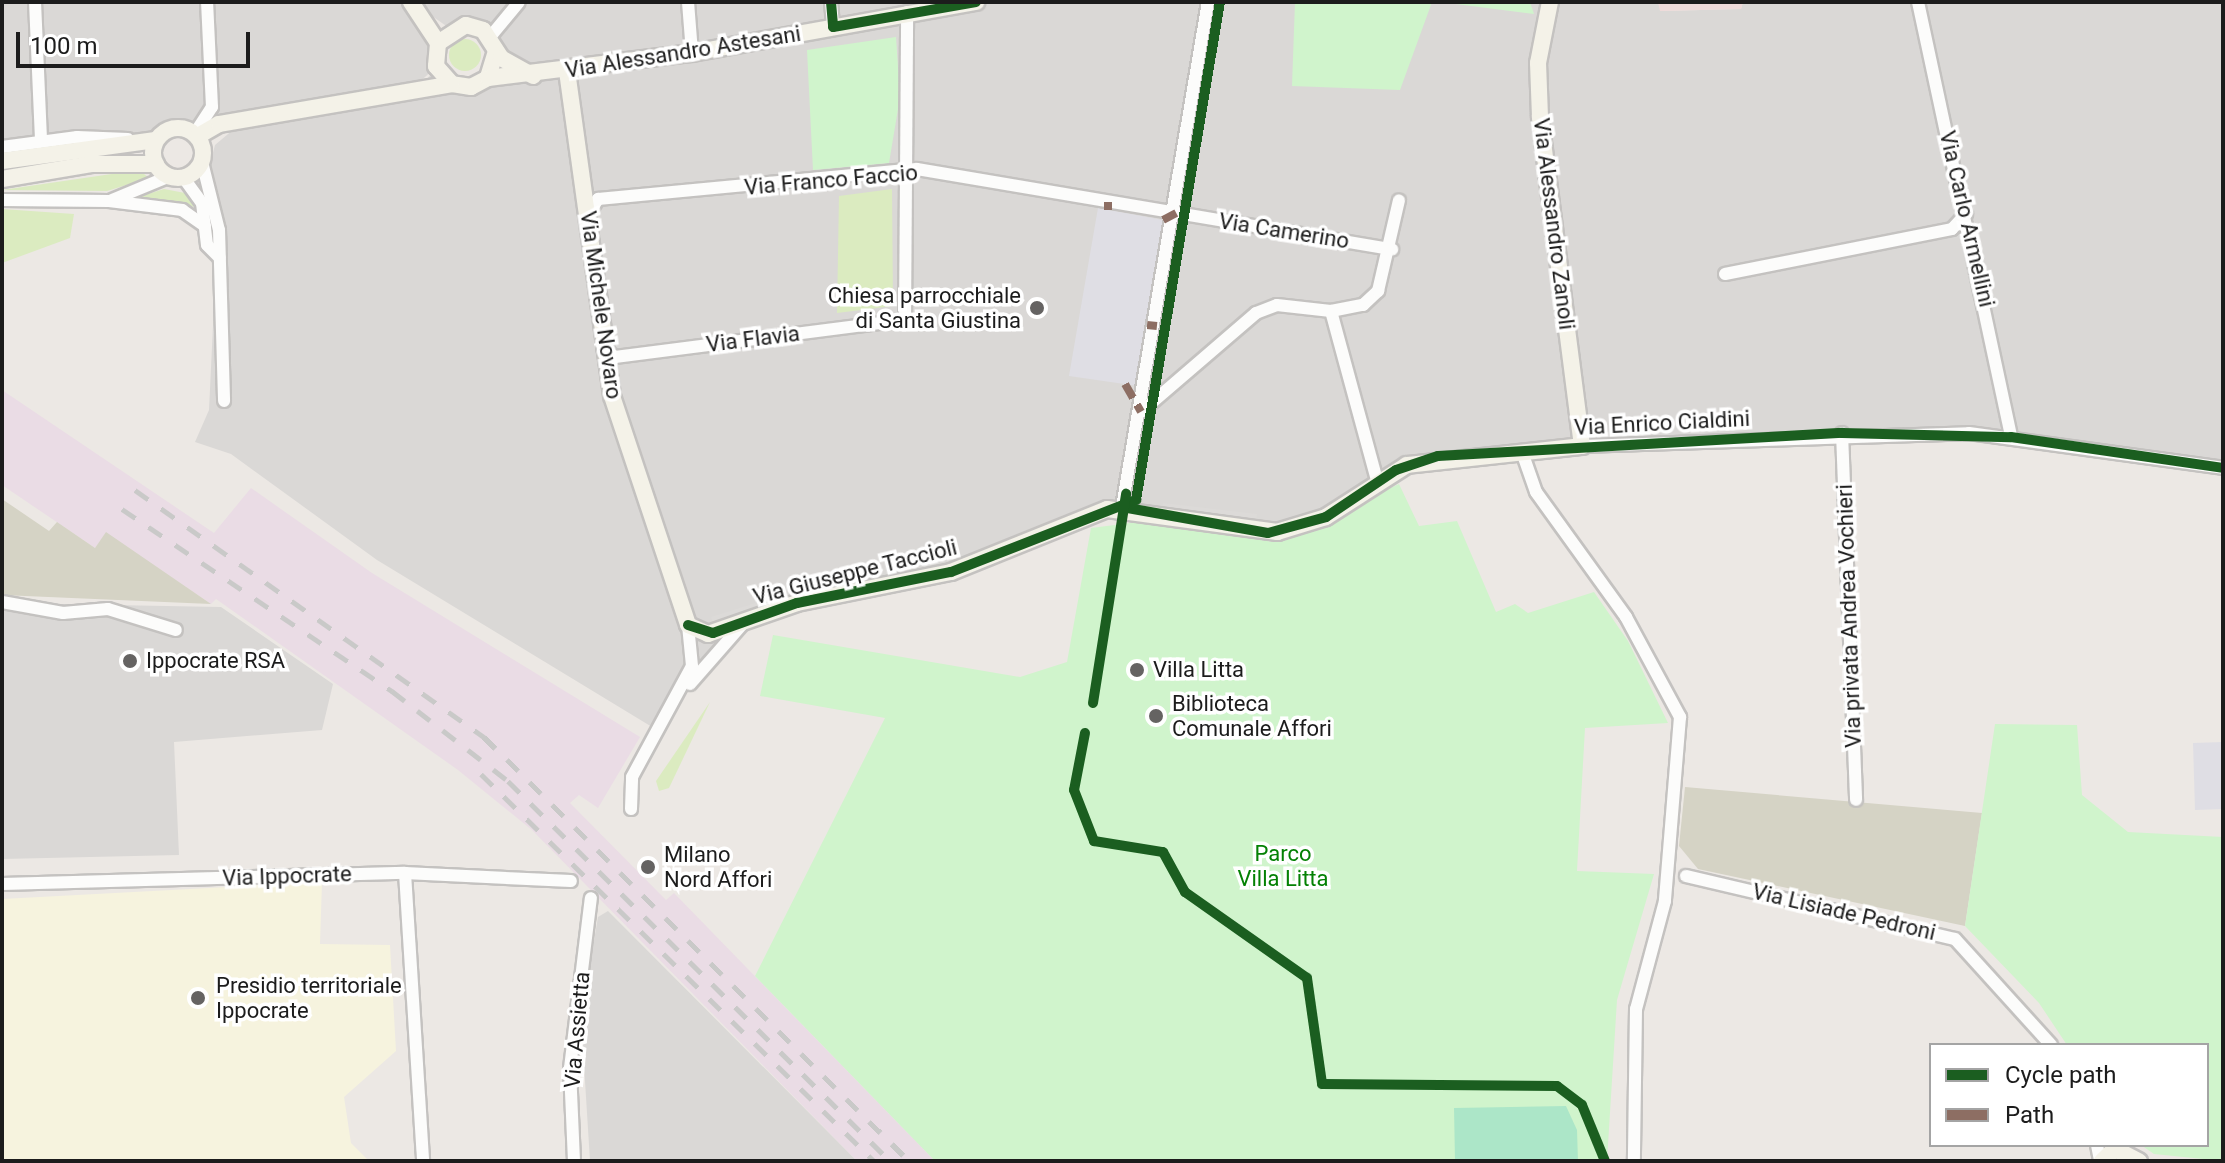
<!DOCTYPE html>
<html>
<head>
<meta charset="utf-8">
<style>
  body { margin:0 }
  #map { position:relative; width:2225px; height:1163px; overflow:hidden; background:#ece8e4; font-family:Roboto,sans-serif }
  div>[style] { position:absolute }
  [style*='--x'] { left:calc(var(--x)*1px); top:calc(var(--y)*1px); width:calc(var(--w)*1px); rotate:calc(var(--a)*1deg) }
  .residential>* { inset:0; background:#dad8d6 }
  .commercial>* { inset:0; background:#efdad9 }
  .industrial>* { inset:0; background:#eadce5 }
  .education>* { inset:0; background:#f6f3de }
  .construction>* { inset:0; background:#d5d3c5 }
  .grass>* { inset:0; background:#dbebc0 }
  .round { border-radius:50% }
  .park>* { inset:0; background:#d0f4cc }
  .pitch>* { inset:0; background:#ace6c8 }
  .parking>* { inset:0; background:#dcdad8 }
  .plaza>* { inset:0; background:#dfdee4 }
  .roads { filter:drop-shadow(2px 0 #c4c2c0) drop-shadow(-2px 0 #c4c2c0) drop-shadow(0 2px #c4c2c0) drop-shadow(0 -2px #c4c2c0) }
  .street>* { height:12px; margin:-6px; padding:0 6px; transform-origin:6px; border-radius:6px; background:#fcfcfb }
  .secondary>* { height:16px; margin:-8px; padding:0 8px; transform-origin:8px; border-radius:8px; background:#f4f2e8 }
  .secondary>.ring { margin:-8px; padding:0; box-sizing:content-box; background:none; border:16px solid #f4f2e8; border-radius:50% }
  .rail>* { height:5px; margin-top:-2.5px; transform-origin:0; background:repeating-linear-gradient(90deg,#c9c9c8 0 16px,transparent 0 32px) }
  .quiet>* { height:8px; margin-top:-4px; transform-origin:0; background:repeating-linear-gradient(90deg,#8d6e63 0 16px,transparent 0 24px) }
  .cycleway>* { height:10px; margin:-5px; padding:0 5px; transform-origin:5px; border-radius:5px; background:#1b5e20 }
  .dots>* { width:22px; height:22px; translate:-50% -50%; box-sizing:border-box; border:4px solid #fff; border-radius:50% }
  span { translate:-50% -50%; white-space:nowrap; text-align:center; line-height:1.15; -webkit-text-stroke:7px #fff; paint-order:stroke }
  .street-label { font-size:22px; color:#1c1c1c }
  .poi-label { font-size:22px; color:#1c1c1c }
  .right { translate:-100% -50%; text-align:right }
  .left { translate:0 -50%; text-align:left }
  .park-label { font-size:22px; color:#048104 }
  .frame { position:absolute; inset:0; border:4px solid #1c1c1c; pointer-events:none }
  .legend { position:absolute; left:1929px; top:1043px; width:280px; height:104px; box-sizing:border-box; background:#fff; border:2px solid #a4a4a4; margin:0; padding:10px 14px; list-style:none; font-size:24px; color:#1c1c1c }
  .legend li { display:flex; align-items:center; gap:16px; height:40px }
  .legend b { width:40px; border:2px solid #a4a4a4 }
  .scale { position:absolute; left:16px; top:32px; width:234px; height:36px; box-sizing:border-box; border:4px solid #1c1c1c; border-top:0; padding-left:10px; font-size:24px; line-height:28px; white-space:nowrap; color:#1c1c1c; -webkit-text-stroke:6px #fff; paint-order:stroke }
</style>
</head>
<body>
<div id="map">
  <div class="residential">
    <div style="clip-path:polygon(2px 2px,410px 2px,434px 46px,434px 69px,407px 93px,2px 153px)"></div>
    <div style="clip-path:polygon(412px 2px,1658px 2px,1661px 11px,1741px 9px,1743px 2px,2223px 2px,2223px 468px,2011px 437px,1437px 455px,1288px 529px,1122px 509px,998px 561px,693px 628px,613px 396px,569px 72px,493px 73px,483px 33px,452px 30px)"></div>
    <div style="clip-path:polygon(435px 71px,438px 78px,487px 82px,567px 72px,602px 350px,691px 630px,745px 624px,683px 687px,657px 730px,377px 560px,231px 454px,195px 442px,209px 410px,216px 262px,199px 243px,196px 207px,185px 193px,210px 164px,215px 145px,241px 123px,408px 96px)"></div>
    <div style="clip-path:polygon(2px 603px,221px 607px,333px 684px,322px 730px,174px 742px,179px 855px,2px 859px)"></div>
    <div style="clip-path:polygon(608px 911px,857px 1161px,590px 1161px,581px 1017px,598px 917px)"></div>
  </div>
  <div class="commercial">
    <div style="clip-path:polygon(1658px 2px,1743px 2px,1741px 9px,1660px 11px)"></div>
  </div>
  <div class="industrial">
    <div style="clip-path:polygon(2px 390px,214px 533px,251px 488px,372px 573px,640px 737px,598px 808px,579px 795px,570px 803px,666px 900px,674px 893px,935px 1161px,857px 1161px,532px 830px,458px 770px,216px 599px,211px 604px,106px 533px,95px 548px,2px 485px)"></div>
  </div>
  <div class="education">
    <div style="clip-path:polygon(322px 882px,320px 944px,390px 945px,396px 1051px,344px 1097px,351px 1143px,369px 1161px,2px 1161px,2px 899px)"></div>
  </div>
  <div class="construction">
    <div style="clip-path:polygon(2px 499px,49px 531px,57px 522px,95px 548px,106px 532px,211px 604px,2px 595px)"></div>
    <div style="clip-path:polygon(1685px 787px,1982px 813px,1965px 926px,1698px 869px,1679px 846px)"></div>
  </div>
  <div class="grass">
    <div class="round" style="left:449px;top:39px;width:32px;height:32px"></div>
    <div style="clip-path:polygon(139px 170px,149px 178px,107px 191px,2px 190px)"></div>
    <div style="clip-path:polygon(164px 189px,185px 193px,196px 207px,135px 198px)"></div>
    <div style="clip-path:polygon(892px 189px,893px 306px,837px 313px,839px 196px)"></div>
    <div style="clip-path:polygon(2px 209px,74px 214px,70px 238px,2px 263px)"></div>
    <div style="clip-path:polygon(710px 702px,669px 788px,659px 791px,656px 781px)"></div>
  </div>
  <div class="park">
    <div style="clip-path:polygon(1295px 2px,1432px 2px,1400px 90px,1292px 86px)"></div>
    <div style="clip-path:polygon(1440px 2px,1530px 2px,1534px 14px)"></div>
    <div style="clip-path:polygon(896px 37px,900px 97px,889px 163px,813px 170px,807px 50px)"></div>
    <div style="clip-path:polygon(1399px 484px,1419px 526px,1457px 521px,1496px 612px,1515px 604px,1528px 613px,1594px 592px,1628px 641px,1668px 723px,1585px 728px,1577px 871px,1654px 874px,1617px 1000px,1607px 1161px,935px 1161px,755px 976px,885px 718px,760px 696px,773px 635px,1020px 677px,1067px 662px,1091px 528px,1138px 522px,1274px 542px)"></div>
    <div style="clip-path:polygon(1995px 724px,2077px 725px,2082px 795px,2128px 832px,2223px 837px,2223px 1161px,2154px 1154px,2141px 1145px,2207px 1145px,2207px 1045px,2067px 1045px,2039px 1003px,1965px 926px)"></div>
  </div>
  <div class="pitch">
    <div style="clip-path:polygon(1566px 1106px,1577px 1130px,1578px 1161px,1455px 1161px,1454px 1108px)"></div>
  </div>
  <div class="parking">
    <div style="clip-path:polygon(1163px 503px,1257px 514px,1256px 521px,1162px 510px)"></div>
    <div style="clip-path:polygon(777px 596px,780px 604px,714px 625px,711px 617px)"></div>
  </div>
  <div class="plaza">
    <div style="clip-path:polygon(1098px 208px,1163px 220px,1138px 386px,1069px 376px)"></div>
    <div style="clip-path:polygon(2223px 742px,2223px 809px,2195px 810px,2193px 743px)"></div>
  </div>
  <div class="roads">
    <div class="street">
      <div style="--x:35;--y:2;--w:139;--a:87.5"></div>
      <div style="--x:688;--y:2;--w:51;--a:85.5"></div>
      <div style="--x:831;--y:2;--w:25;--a:85"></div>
      <div style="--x:1918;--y:2;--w:445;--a:77.9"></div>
      <div style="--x:490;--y:37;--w:45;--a:-50.4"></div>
      <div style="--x:195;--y:133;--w:31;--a:-57"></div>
      <div style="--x:212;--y:107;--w:105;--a:-92.7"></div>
      <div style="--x:2;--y:147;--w:76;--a:-7.6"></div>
      <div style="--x:77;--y:137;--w:51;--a:2.2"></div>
      <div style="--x:202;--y:162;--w:70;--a:76"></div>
      <div style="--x:219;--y:230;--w:171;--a:88.3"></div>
      <div style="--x:183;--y:177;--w:32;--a:54"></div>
      <div style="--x:202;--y:203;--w:42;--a:83.2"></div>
      <div style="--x:207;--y:245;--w:18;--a:45"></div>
      <div style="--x:2;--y:200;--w:107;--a:0.5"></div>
      <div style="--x:109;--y:201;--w:74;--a:7"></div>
      <div style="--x:182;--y:210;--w:28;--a:35"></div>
      <div style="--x:112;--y:200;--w:63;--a:-22.5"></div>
      <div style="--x:588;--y:215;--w:19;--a:-58"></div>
      <div style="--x:598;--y:199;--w:320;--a:-5.4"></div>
      <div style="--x:917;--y:169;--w:482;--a:9.6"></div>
      <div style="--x:1725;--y:274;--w:231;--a:-11.2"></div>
      <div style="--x:1952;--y:229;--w:21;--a:-47"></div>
      <div style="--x:1331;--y:311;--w:179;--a:74.8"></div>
      <div style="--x:603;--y:348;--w:15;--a:37"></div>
      <div style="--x:615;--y:357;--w:292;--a:-7.3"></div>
      <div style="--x:905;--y:320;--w:308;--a:-89.6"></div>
      <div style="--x:1141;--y:412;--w:152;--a:-40.7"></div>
      <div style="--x:1256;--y:313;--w:22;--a:-21"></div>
      <div style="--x:1277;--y:305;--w:54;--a:6.3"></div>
      <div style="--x:1331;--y:311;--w:33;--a:-11"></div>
      <div style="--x:1363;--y:305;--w:21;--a:-43"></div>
      <div style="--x:1378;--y:291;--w:93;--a:-77"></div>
      <div style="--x:1842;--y:433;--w:367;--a:87.8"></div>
      <div style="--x:1582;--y:446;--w:387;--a:-1.9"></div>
      <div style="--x:1969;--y:433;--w:256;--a:7.8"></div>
      <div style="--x:1522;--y:452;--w:42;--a:70.7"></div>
      <div style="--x:1536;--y:492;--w:154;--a:54.2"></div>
      <div style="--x:1626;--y:617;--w:114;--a:61.6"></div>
      <div style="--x:1680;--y:717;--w:185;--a:94.7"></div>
      <div style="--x:1665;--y:901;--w:112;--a:105"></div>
      <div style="--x:1636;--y:1009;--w:152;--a:90.8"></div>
      <div style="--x:1122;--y:507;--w:512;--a:-80.34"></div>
      <div style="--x:2;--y:602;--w:62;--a:10.2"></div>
      <div style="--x:63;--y:613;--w:45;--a:-5.1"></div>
      <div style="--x:108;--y:609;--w:71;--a:17.2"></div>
      <div style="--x:690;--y:684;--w:85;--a:-48.8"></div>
      <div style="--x:631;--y:809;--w:32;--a:-88"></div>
      <div style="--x:632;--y:777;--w:126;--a:-61.6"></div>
      <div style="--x:692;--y:666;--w:41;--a:-95.6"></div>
      <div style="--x:405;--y:873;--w:289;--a:86.4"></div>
      <div style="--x:1686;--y:876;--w:276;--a:13.2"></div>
      <div style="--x:1955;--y:939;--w:143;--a:47.8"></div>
      <div style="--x:2;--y:884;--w:403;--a:-1.6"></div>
      <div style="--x:405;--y:873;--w:166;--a:2.8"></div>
      <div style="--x:2097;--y:1145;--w:16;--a:79"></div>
      <div style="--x:574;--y:1161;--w:93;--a:-92.5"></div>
      <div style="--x:570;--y:1068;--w:171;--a:-83"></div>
    </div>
    <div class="secondary">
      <div style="--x:411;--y:2;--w:49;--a:56.6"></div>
      <div style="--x:496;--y:51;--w:28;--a:107"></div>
      <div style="--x:488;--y:78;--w:19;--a:152"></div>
      <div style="--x:471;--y:87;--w:19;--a:-171"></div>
      <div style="--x:452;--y:84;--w:24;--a:-132"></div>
      <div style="--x:436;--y:66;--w:23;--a:-85"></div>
      <div style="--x:438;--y:43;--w:33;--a:-33"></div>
      <div style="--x:466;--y:25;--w:18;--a:16"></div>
      <div style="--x:483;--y:30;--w:33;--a:57"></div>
      <div style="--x:501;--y:58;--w:37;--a:29"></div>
      <div style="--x:567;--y:71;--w:328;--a:82.1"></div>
      <div style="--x:612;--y:396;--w:241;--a:71.6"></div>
      <div style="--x:688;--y:625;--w:22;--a:24"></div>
      <div style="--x:708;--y:634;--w:94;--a:-19.2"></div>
      <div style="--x:797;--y:603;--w:157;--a:-11.4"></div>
      <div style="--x:951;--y:572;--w:168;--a:-22"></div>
      <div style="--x:1107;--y:509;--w:172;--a:7.7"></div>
      <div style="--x:1277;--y:532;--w:51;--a:-17"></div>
      <div style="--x:1326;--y:517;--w:96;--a:-32.7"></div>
      <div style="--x:1407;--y:465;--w:176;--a:-6.2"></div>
      <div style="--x:1582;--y:446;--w:332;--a:-97.3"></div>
      <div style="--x:1540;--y:117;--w:54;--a:-92.1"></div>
      <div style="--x:1538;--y:63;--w:62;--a:-78.9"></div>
      <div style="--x:488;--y:78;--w:206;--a:-7"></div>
      <div style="--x:692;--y:53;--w:289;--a:-10.2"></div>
      <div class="ring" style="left:153px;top:128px;width:34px;height:34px"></div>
      <div style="--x:198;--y:136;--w:24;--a:-30"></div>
      <div style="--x:219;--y:124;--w:236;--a:-9.7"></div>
      <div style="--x:2;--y:161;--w:155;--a:-7.8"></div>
      <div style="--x:2;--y:179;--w:92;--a:-9.4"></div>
      <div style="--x:93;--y:164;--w:63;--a:0"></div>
      <div style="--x:2102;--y:1161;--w:18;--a:-43"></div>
      <div style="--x:2115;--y:1149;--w:27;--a:27"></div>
    </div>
  </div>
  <div class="rail">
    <div style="--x:135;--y:490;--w:428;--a:35.3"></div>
    <div style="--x:484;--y:737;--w:600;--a:44.93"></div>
    <div style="--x:122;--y:509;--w:326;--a:34"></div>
    <div style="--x:392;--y:691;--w:147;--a:37.8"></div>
    <div style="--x:508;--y:781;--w:539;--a:44.85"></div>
    <div style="--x:481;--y:774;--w:552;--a:44.56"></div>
  </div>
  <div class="quiet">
    <div style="--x:1108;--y:210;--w:8;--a:-90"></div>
    <div style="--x:1163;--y:220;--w:15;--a:-28"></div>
    <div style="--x:1147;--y:325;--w:10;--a:6"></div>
    <div style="--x:1125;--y:384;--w:32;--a:60"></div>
  </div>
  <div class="cycleway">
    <div style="--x:831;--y:2;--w:25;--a:85"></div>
    <div style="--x:833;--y:27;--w:145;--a:-9.9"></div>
    <div style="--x:1122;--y:507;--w:148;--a:10.1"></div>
    <div style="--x:1268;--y:533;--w:60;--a:-15.4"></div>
    <div style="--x:1326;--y:517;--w:84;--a:-33.9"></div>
    <div style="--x:1396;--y:470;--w:44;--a:-18.4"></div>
    <div style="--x:1438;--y:456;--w:405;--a:-3.3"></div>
    <div style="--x:1842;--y:433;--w:169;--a:1.4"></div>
    <div style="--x:2011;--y:437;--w:214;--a:8.3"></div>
    <div style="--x:688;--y:625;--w:26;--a:18"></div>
    <div style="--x:713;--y:633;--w:89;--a:-19.7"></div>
    <div style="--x:797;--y:603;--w:157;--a:-11.4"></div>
    <div style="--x:951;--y:572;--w:199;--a:-21.3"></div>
    <div style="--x:1136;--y:500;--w:505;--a:-80.43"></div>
    <div style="--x:1093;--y:703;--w:212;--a:-81"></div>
    <div style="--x:1085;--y:733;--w:58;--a:100.9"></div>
    <div style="--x:1074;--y:790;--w:55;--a:68.6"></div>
    <div style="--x:1094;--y:841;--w:70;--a:9.1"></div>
    <div style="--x:1163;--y:852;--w:46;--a:61.2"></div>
    <div style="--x:1185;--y:892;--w:149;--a:35.2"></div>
    <div style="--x:1307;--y:978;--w:107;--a:81.9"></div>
    <div style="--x:1322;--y:1084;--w:235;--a:0.5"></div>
    <div style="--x:1557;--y:1086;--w:31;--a:37"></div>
    <div style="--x:1582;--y:1105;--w:61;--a:67.7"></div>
  </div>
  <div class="dots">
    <div style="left:1037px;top:308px;background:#656362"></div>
    <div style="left:130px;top:661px;background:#656362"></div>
    <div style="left:1137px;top:670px;background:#656362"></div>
    <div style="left:1156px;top:716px;background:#656362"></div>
    <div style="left:648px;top:867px;background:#656362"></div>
    <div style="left:198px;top:998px;background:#656362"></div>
  </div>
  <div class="street-label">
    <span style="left:683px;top:52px;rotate:-9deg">Via Alessandro Astesani</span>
    <span style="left:831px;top:180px;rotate:-5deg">Via Franco Faccio</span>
    <span style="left:1967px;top:219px;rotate:77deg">Via Carlo Armellini</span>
    <span style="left:1554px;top:224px;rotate:83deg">Via Alessandro Zanoli</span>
    <span style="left:1284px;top:231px;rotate:9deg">Via Camerino</span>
    <span style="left:601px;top:305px;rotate:82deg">Via Michele Novaro</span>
    <span style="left:753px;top:339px;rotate:-7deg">Via Flavia</span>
    <span style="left:1662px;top:423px;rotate:-3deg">Via Enrico Cialdini</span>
    <span style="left:855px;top:572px;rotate:-14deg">Via Giuseppe Taccioli</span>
    <span style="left:1849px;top:616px;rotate:-92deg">Via privata Andrea Vochieri</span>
    <span style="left:287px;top:876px;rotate:-2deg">Via Ippocrate</span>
    <span style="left:1844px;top:912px;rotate:13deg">Via Lisiade Pedroni</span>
    <span style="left:577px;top:1030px;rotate:-85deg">Via Assietta</span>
  </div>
  <div class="poi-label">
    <span class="right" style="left:1021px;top:308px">Chiesa parrocchiale<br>di Santa Giustina</span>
    <span class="left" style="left:146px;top:661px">Ippocrate RSA</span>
    <span class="left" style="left:1153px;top:670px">Villa Litta</span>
    <span class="left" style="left:1172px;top:716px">Biblioteca<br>Comunale Affori</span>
    <span class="left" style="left:664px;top:867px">Milano<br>Nord Affori</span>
    <span class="left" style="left:216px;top:998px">Presidio territoriale<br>Ippocrate</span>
  </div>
  <div class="park-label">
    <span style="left:1283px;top:866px">Parco<br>Villa Litta</span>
  </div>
  <div class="frame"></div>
  <ul class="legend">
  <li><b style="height:10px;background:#1b5e20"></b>Cycle path</li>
  <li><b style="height:10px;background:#8d6e63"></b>Path</li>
  </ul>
  <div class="scale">100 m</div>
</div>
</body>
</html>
